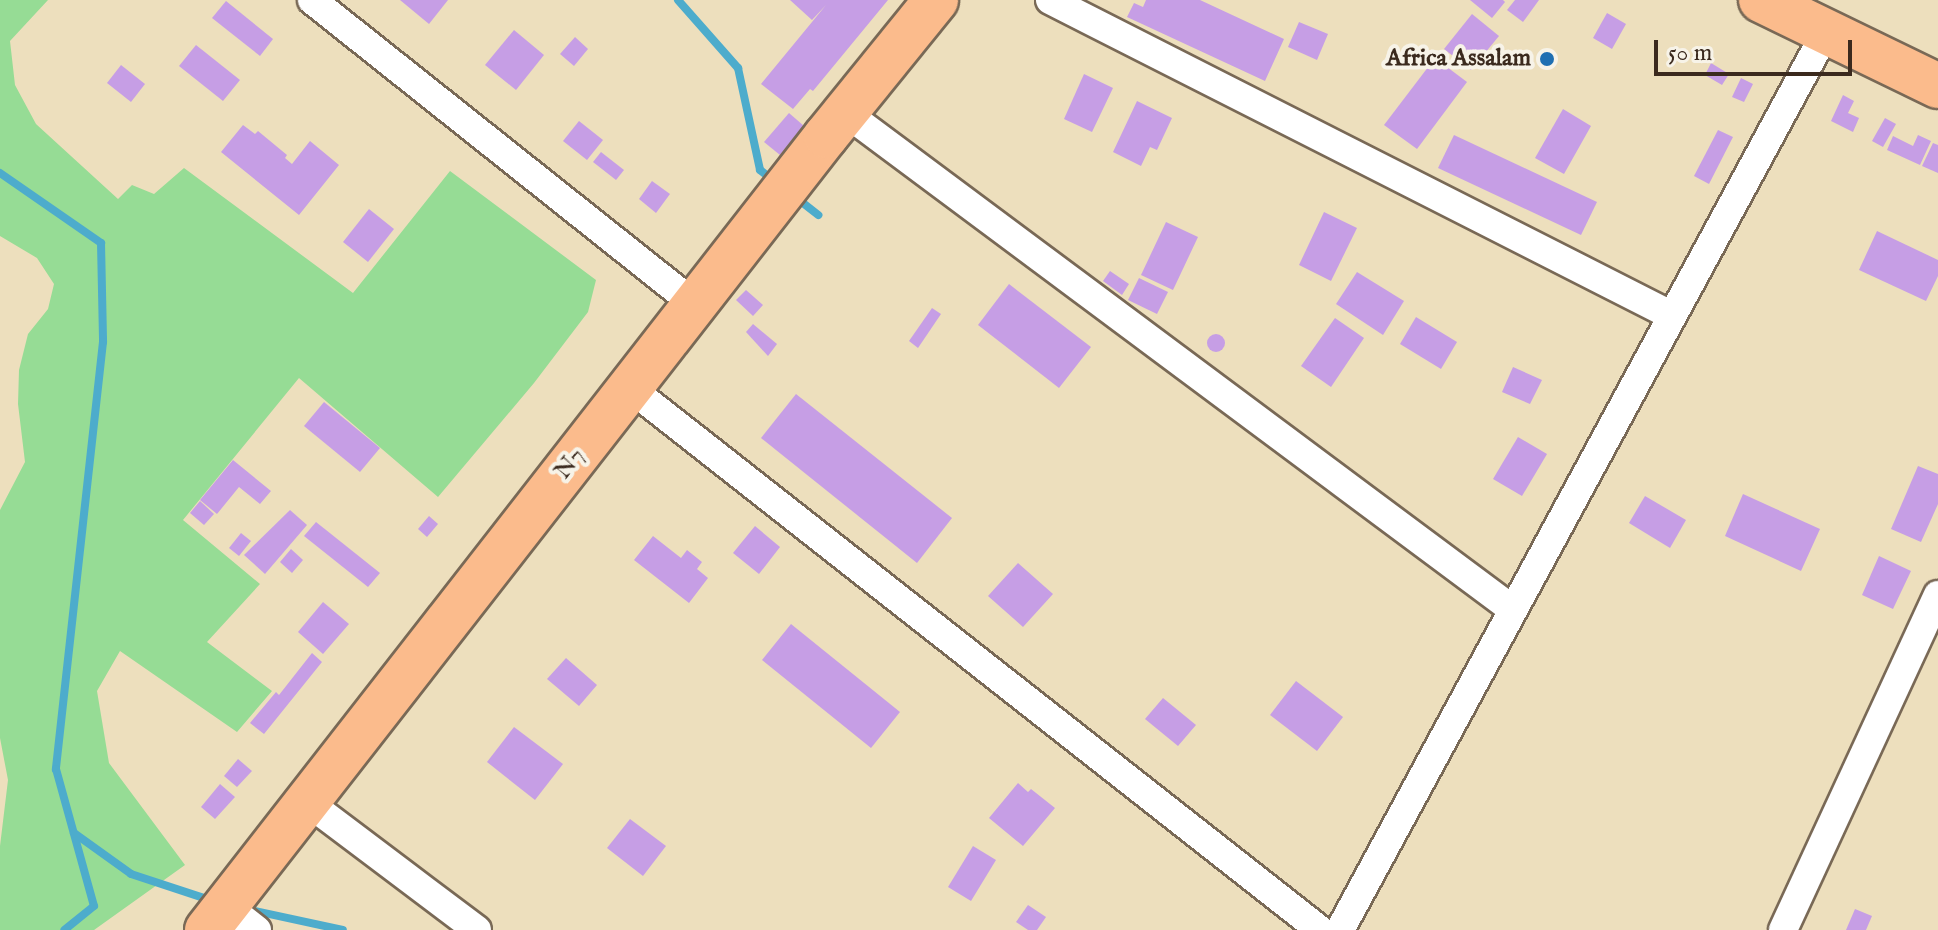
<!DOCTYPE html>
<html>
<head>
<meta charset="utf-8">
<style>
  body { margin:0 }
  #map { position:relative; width:1938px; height:930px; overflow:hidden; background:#eddfbd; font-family:"IM FELL English",serif }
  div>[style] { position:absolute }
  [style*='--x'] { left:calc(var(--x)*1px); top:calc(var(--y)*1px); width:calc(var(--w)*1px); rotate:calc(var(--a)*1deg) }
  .green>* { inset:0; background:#96dc95 }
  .stream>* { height:8px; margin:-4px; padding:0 4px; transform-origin:4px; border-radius:4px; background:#4daccc }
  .building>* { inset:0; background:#c69ee5 }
  .round { border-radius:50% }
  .roads { filter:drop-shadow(2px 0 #796956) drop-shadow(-2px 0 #796956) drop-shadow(0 2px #796956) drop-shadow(0 -2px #796956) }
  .street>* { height:28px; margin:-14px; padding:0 14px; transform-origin:14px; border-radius:14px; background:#fff }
  .primary>* { height:44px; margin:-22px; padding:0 22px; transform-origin:22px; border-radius:22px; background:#fbbb8c }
  .dots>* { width:22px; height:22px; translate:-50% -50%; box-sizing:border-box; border:4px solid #f7f3e8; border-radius:50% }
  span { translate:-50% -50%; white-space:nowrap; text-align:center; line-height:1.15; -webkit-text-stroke:8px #f7f3e8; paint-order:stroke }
  .poi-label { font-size:24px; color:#3b2a1e; font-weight:700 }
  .right { translate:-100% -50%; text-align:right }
  .street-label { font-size:24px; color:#3b2a1e }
  .scale { position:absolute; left:1654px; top:40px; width:198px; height:36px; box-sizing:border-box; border:4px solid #3b2a1e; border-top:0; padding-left:10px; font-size:24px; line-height:28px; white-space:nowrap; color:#3b2a1e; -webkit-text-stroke:6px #f7f3e8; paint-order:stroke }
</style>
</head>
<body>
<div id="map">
  <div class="green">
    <div style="clip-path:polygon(0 0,48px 0,10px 41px,15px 85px,36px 124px,118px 199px,132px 185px,154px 194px,184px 168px,353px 293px,450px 171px,596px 280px,588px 312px,534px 383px,438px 497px,299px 378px,183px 520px,260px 584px,207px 642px,272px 691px,237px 732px,120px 651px,97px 691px,109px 763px,185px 865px,94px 930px,0 930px,0 846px,8px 780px,0 738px,0 510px,25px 462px,18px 404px,19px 370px,28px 334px,48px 309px,54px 284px,37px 258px,0 236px)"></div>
  </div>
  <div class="stream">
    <div style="--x:678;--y:0;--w:91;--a:48.6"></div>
    <div style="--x:738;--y:68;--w:104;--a:77.8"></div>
    <div style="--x:760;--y:170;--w:16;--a:38"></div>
    <div style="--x:0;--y:173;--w:123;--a:34.7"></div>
    <div style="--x:101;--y:243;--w:99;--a:88.8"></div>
    <div style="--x:103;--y:342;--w:430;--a:96.3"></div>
    <div style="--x:56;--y:769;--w:142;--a:74.5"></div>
    <div style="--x:94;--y:906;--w:38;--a:141"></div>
    <div style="--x:794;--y:196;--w:31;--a:38"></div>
    <div style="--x:74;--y:833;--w:70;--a:35.7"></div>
    <div style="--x:131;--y:874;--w:86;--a:18.2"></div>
    <div style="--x:246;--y:909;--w:99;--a:12.2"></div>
  </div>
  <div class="building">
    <div style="clip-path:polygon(400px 0,448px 0,429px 24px)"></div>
    <div style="clip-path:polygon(790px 0,888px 0,813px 91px,810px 89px,793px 109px,761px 84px,826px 5px,812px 20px)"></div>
    <div style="clip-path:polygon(1146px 0,1200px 0,1284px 39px,1265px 81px,1127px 17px,1134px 3px,1143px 7px)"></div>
    <div style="clip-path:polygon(1470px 0,1503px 0,1505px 2px,1492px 18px)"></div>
    <div style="clip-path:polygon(1515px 0,1539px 0,1523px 22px,1507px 10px)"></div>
    <div style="clip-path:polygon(226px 1px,273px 39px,260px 56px,212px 18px)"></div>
    <div style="clip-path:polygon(1607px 13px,1626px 24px,1612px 49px,1593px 38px)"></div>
    <div style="clip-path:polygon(1472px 14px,1499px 36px,1471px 70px,1444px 49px)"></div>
    <div style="clip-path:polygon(1299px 22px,1328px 34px,1317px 60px,1288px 47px)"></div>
    <div style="clip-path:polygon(514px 30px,544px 55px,516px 90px,485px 65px)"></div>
    <div style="clip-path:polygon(575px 37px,588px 49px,574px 66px,560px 54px)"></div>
    <div style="clip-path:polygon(196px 45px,240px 80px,223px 101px,179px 66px)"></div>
    <div style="clip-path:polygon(1435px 58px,1467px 82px,1417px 149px,1384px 125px)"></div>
    <div style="clip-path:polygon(1711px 63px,1729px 74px,1722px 85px,1705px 75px)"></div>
    <div style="clip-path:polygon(121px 65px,145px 84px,131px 102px,107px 83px)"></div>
    <div style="clip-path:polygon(1084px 74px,1113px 88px,1092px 132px,1064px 119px)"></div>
    <div style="clip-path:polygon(1741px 78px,1753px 84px,1744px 102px,1732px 97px)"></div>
    <div style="clip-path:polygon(1843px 95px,1854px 101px,1848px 113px,1859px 118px,1853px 132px,1831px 121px)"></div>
    <div style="clip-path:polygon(1137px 101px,1172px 118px,1157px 150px,1150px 147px,1141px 166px,1113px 152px)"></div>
    <div style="clip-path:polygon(1563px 109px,1591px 126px,1564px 174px,1535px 158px)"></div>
    <div style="clip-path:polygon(789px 113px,804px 126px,780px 155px,764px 142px)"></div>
    <div style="clip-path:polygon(1885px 118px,1896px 124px,1883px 147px,1872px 141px)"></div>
    <div style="clip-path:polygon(579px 121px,603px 140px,587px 160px,563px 141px)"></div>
    <div style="clip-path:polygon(243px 125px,255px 134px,258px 131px,287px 155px,285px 158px,292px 164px,310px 141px,339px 165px,299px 215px,221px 152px)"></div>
    <div style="clip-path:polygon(1718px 130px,1733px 137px,1709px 184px,1694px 176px)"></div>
    <div style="clip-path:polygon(1454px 135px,1597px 202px,1581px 235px,1438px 168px)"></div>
    <div style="clip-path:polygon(1918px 135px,1931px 141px,1920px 165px,1887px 150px,1893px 136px,1913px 146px)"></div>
    <div style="clip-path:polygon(1933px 143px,1938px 145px,1938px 173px,1922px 166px)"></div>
    <div style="clip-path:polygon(601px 152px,624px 170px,616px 180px,593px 162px)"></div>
    <div style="clip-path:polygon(652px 181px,670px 194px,656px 213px,639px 199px)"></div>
    <div style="clip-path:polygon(369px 209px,394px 229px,368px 262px,343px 242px)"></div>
    <div style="clip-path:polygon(1324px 212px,1357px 228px,1331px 281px,1299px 265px)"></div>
    <div style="clip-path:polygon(1166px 222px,1198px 237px,1173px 290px,1141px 275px)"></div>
    <div style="clip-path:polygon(1877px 231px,1938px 260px,1938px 276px,1926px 301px,1859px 270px)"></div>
    <div style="clip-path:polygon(1110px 271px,1129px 284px,1122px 295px,1103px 281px)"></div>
    <div style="clip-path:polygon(1357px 272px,1404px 301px,1383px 335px,1336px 304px)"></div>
    <div style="clip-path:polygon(1139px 278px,1168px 292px,1157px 314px,1128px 300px)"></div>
    <div style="clip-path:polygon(1009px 284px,1091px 347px,1059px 388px,978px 325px)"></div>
    <div style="clip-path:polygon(746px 290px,763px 305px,753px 316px,736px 300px)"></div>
    <div style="clip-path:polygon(932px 308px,941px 314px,918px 348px,909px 341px)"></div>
    <div style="clip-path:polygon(1416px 317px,1457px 342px,1441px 369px,1400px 344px)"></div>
    <div style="clip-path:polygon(1335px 318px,1364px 338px,1331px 387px,1301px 366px)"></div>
    <div style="clip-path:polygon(753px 324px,777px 344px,768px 356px,746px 332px)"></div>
    <div class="round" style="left:1207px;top:334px;width:18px;height:18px"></div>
    <div style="clip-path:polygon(1513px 367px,1542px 380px,1530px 404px,1502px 392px)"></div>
    <div style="clip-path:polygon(796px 394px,952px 518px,917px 563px,761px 438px)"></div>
    <div style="clip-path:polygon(324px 402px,380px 448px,360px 472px,304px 426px)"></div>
    <div style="clip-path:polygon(1518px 437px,1547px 454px,1522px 496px,1493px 479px)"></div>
    <div style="clip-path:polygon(233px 460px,271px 491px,260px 504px,239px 487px,217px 514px,200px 500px)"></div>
    <div style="clip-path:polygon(1918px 466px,1938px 474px,1938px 504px,1921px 542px,1891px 529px)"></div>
    <div style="clip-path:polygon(1743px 494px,1820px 529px,1801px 571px,1725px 536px)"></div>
    <div style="clip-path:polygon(1645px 496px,1686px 520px,1670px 548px,1629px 523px)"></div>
    <div style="clip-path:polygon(200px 501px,214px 514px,204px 525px,190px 513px)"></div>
    <div style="clip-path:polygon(290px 510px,307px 525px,265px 574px,244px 555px)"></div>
    <div style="clip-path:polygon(429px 516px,438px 524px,427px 537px,418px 529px)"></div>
    <div style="clip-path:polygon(316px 522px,380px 573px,368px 587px,304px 536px)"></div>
    <div style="clip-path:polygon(755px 526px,780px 547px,759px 574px,733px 553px)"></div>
    <div style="clip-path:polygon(241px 533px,251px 541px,239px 556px,229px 548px)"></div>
    <div style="clip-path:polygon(653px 536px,681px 558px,687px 550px,702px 562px,697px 569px,708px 578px,689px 603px,634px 560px)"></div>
    <div style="clip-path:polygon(291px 549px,303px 560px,292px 573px,280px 562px)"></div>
    <div style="clip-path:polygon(1879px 556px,1911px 571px,1893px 609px,1862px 595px)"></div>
    <div style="clip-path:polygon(1018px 563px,1053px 594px,1023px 627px,988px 596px)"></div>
    <div style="clip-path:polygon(323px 602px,349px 624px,323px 654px,298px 632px)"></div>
    <div style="clip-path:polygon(791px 624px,900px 712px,871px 748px,762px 660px)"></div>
    <div style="clip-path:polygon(312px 653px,322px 662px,264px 734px,250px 723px,276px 692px,279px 695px)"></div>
    <div style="clip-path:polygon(566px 658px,597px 685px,579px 706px,547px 679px)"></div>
    <div style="clip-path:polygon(1296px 681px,1343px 717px,1317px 751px,1270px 715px)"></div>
    <div style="clip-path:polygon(1163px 698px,1196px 725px,1178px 746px,1145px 719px)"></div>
    <div style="clip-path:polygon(514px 727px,563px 764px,535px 800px,487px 762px)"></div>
    <div style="clip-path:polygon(238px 759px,252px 771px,237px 787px,224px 776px)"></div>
    <div style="clip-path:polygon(1018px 783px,1028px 792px,1031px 789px,1055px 808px,1023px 846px,989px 818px)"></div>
    <div style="clip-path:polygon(220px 784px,235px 797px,215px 819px,201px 807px)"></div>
    <div style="clip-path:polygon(630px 819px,666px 846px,643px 876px,607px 848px)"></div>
    <div style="clip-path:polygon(973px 846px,996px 860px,971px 901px,948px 887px)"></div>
    <div style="clip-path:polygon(1028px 905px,1046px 917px,1037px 930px,1028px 930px,1016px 922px)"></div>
    <div style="clip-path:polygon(1855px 909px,1872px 916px,1866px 930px,1846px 930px)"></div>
  </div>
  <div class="roads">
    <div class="street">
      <div style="--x:312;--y:0;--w:490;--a:38.5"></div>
      <div style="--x:1050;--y:0;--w:696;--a:26.9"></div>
      <div style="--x:846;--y:113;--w:830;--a:36.68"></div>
      <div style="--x:630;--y:388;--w:877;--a:38.15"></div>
      <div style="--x:306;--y:801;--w:214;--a:37"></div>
      <div style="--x:224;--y:904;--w:42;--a:38.2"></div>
      <div style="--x:1340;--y:930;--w:1021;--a:-61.58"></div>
      <div style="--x:1783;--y:930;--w:369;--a:-65.2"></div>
    </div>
    <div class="primary">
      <div style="--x:1761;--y:0;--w:197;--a:25.9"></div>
      <div style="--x:207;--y:930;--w:1007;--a:-52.06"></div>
      <div style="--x:826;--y:136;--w:175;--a:-51"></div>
    </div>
  </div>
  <div class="dots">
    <div style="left:1547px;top:59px;background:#1f6fb2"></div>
  </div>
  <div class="poi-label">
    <span class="right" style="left:1531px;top:59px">Africa Assalam</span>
  </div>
  <div class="street-label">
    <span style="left:570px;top:464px;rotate:-52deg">N7</span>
  </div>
  <div class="scale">50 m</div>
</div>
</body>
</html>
